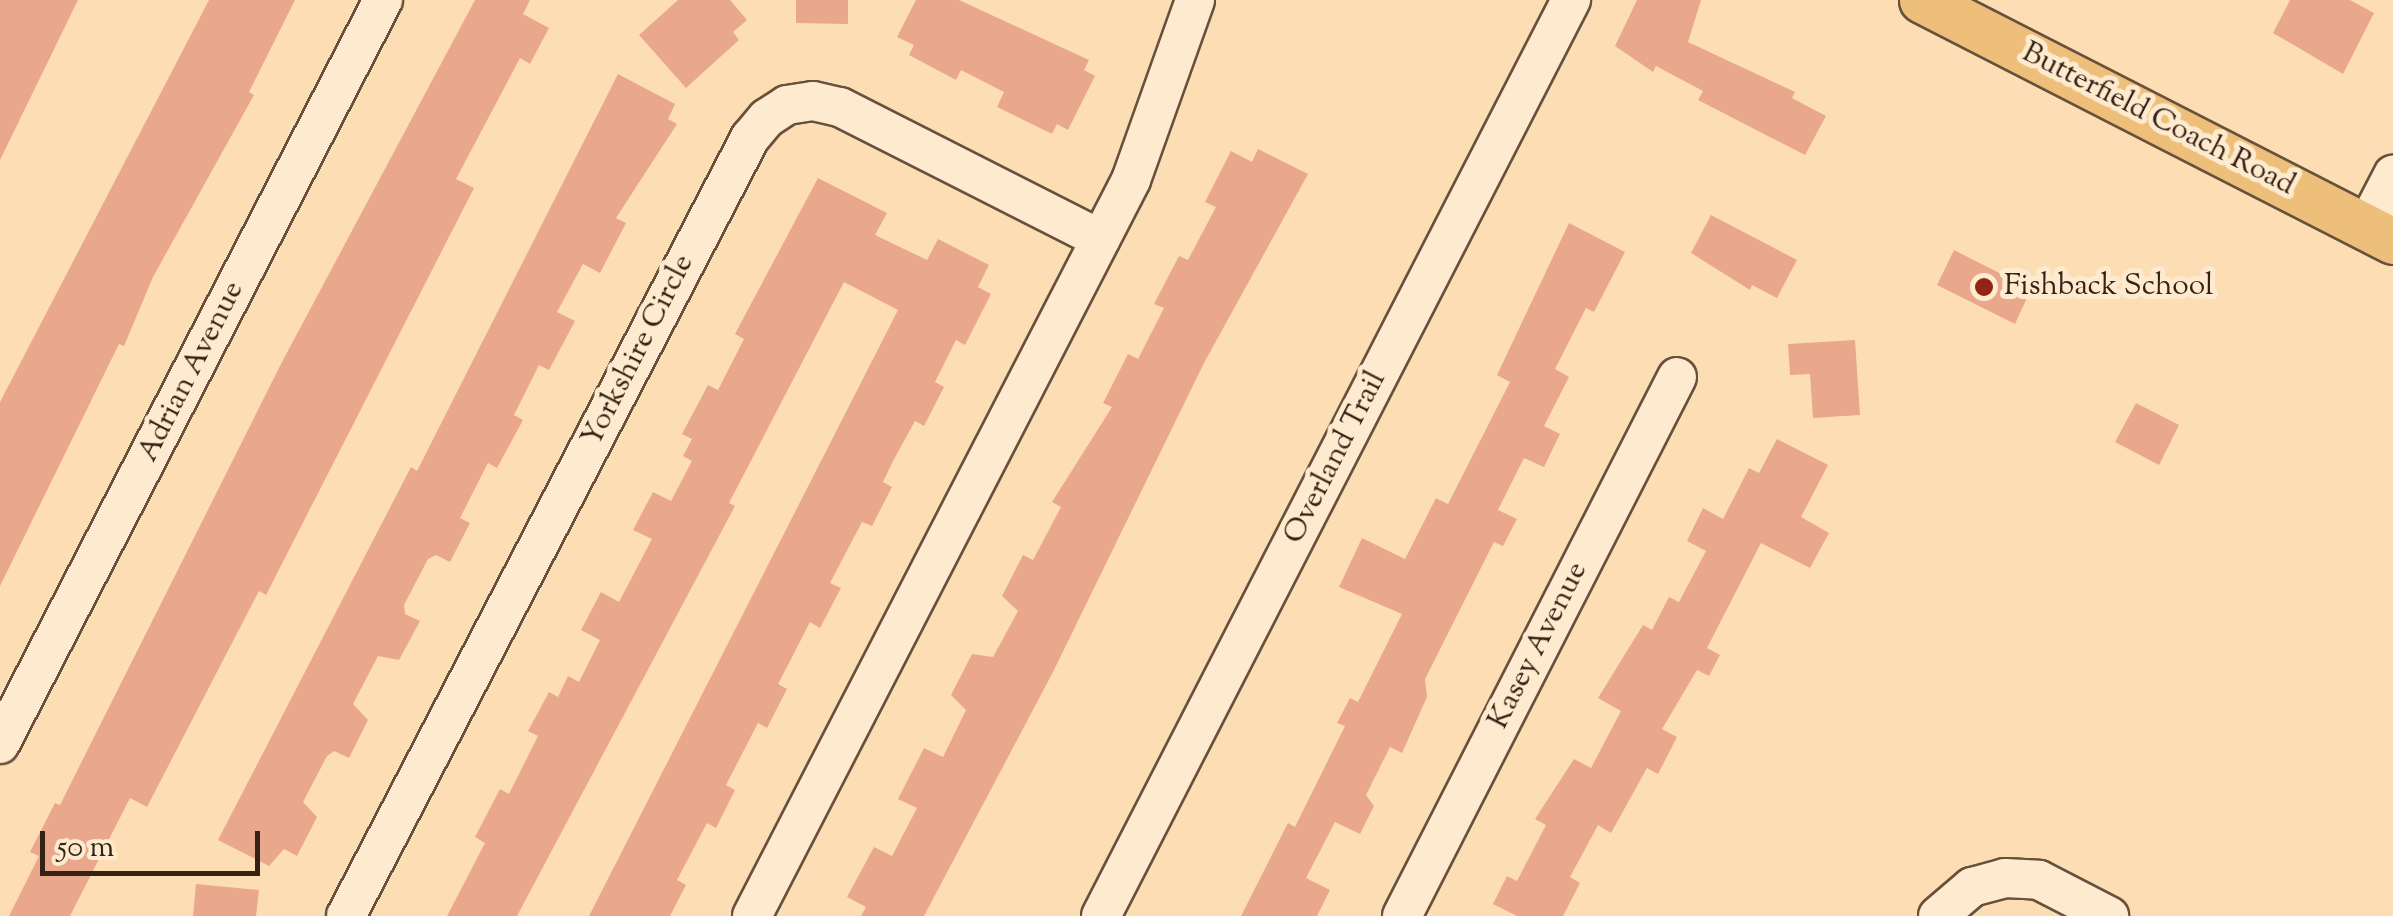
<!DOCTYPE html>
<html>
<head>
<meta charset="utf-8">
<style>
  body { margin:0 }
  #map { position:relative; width:2393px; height:916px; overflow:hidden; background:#fddeb4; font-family:"Sorts Mill Goudy",serif }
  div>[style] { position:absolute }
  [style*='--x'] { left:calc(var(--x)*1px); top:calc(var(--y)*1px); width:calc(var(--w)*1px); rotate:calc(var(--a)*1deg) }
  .building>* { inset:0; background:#e9a88b }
  .roads { filter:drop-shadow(2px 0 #67513d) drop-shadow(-2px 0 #67513d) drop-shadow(0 2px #67513d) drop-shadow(0 -2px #67513d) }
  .minor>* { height:38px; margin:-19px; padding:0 19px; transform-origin:19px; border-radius:19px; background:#feeace }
  .major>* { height:45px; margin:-22.5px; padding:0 22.5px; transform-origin:22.5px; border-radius:22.5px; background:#eebf7a }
  .dots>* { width:28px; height:28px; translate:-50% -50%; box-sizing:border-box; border:5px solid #feeace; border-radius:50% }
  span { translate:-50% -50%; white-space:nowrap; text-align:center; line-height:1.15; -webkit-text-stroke:10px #feeace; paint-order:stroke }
  .street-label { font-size:30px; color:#352215 }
  .poi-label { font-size:30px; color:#352215 }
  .left { translate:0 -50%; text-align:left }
  .scale { position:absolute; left:40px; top:831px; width:220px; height:45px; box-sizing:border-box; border:5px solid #352215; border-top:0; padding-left:12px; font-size:30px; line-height:35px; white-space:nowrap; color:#352215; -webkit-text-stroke:8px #feeace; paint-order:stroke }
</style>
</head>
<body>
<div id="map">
  <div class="building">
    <div style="clip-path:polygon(0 0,78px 0,0 160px)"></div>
    <div style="clip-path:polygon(209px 0,295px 0,249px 92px,254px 95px,153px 277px,124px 346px,119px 344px,0 586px,0 402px)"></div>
    <div style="clip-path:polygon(475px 0,530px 0,523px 14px,549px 28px,530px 64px,520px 58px,456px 179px,474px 188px,266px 595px,259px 591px,147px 807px,130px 798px,70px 916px,9px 916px,39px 856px,30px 852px,55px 803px,60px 805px,282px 362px)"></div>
    <div style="clip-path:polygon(678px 0,730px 0,747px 20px,733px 32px,739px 40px,686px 88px,639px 35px)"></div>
    <div style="clip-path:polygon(796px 0,848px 0,848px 24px,796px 23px)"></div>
    <div style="clip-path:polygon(916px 0,959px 0,1089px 60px,1084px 70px,1095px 76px,1068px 130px,1057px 124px,1052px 134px,997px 107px,1004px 92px,961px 70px,956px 80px,909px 55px,914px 45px,897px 37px)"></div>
    <div style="clip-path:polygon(1637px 0,1701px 0,1688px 42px,1795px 92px,1792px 98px,1826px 116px,1805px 155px,1698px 100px,1703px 91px,1656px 66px,1653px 72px,1615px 46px)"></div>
    <div style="clip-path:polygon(2290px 0,2350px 0,2374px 13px,2343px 74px,2273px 33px)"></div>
    <div style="clip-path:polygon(618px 74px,675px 104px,668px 119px,677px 124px,616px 218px,626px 223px,600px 273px,583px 264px,557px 312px,575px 321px,549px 370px,539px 365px,514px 415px,523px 420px,497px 468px,488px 463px,460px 518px,470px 523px,450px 562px,436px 555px,428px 559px,404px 605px,405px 614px,420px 621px,399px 660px,378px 656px,353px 704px,368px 720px,349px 758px,334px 751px,327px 756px,303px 802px,317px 817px,297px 856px,284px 849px,269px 866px,218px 840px,411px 467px,417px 471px)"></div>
    <div style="clip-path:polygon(1258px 149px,1308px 174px,1204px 363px,1053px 672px,924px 916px,861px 916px,866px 907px,847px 897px,874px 847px,892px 856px,917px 808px,898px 799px,924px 748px,943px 757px,966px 710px,951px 695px,972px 654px,993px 657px,1018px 611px,1002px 596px,1023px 555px,1033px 560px,1061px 507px,1052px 502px,1112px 407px,1103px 403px,1128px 354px,1138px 359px,1164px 308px,1154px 304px,1179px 256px,1188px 260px,1216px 207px,1205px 202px,1231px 151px,1252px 162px)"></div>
    <div style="clip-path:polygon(818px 178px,887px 213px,875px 235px,927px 260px,938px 239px,989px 265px,978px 287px,991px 294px,965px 345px,956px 340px,935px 382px,944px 387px,924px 426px,915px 421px,893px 461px,883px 482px,892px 487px,872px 526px,862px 522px,830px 583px,841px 588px,820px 628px,810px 622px,789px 663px,778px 684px,787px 689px,767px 728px,758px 723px,726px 785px,735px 790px,716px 828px,707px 823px,677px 880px,686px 885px,670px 916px,589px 916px,898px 310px,844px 282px,729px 503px,735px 506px,517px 916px,447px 916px,485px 843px,475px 837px,500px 789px,509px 794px,538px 736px,528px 731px,549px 692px,558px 697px,568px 676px,579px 682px,600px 640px,581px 630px,601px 592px,619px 602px,652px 539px,633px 530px,653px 492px,671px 501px,692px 461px,683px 456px,692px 439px,682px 434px,708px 385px,718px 390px,744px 339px,735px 334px)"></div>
    <div style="clip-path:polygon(1711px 215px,1797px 260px,1777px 298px,1752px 285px,1750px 290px,1691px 253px)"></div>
    <div style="clip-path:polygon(1569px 223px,1625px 252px,1594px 312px,1586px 308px,1555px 369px,1569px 377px,1544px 426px,1560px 434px,1544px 467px,1524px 458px,1498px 510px,1517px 519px,1503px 546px,1494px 542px,1425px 679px,1427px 697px,1402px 753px,1390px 747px,1366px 795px,1374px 806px,1360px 834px,1335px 822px,1306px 878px,1330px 890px,1317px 916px,1241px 916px,1288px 823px,1295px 827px,1345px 726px,1337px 723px,1350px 698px,1358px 702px,1402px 614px,1339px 587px,1362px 538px,1405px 559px,1436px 498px,1448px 504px,1510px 382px,1497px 375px)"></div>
    <div style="clip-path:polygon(1954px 250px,2031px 289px,2015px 324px,1937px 285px)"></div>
    <div style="clip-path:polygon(1855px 340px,1860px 415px,1813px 418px,1810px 374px,1790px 375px,1788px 344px)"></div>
    <div style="clip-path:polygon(2136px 403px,2179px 425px,2159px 465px,2115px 442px)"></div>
    <div style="clip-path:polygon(1777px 439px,1828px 465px,1801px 517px,1829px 533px,1810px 568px,1761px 543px,1707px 648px,1720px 655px,1709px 676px,1697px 670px,1662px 729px,1677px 737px,1658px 774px,1647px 768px,1611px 833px,1598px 825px,1570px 877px,1580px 883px,1563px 916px,1517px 916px,1493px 904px,1507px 876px,1517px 881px,1546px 825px,1535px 819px,1574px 759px,1591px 768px,1621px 711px,1598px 698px,1643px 625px,1652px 630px,1669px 597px,1679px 602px,1706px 551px,1687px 541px,1703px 508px,1723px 519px,1749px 468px,1759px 473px)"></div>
    <div style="clip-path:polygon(196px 884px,259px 890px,256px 916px,193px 916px)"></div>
  </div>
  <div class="roads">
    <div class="minor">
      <div style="--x:2366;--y:227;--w:59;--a:-62.6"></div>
      <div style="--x:0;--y:744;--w:837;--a:-62.76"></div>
      <div style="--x:346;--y:916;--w:877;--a:-62.56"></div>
      <div style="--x:750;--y:138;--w:26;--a:-50"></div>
      <div style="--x:767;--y:118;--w:24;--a:-33"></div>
      <div style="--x:787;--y:105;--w:26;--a:-9"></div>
      <div style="--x:813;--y:101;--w:28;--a:13"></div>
      <div style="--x:840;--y:107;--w:292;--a:26.9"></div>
      <div style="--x:752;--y:916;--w:828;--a:-62.75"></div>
      <div style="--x:1131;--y:180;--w:191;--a:-70.4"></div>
      <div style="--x:1101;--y:916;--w:1030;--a:-62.84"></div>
      <div style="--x:1402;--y:916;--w:605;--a:-62.97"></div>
      <div style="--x:1938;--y:916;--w:45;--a:-40.5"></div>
      <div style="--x:1972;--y:887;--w:34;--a:-15"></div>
      <div style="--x:2005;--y:878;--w:34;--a:3"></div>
      <div style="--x:2039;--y:880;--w:79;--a:27.2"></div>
    </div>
    <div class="major">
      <div style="--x:1922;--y:0;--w:529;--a:27.1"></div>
    </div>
  </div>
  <div class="dots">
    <div style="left:1984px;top:287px;background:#8f2418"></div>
  </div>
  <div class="street-label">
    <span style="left:2158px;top:120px;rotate:27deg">Butterfield Coach Road</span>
    <span style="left:639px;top:351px;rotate:-63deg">Yorkshire Circle</span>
    <span style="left:192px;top:372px;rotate:-63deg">Adrian Avenue</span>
    <span style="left:1336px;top:458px;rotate:-63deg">Overland Trail</span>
    <span style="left:1539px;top:646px;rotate:-63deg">Kasey Avenue</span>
  </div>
  <div class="poi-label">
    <span class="left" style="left:2004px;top:287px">Fishback School</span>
  </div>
  <div class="scale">50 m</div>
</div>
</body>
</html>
